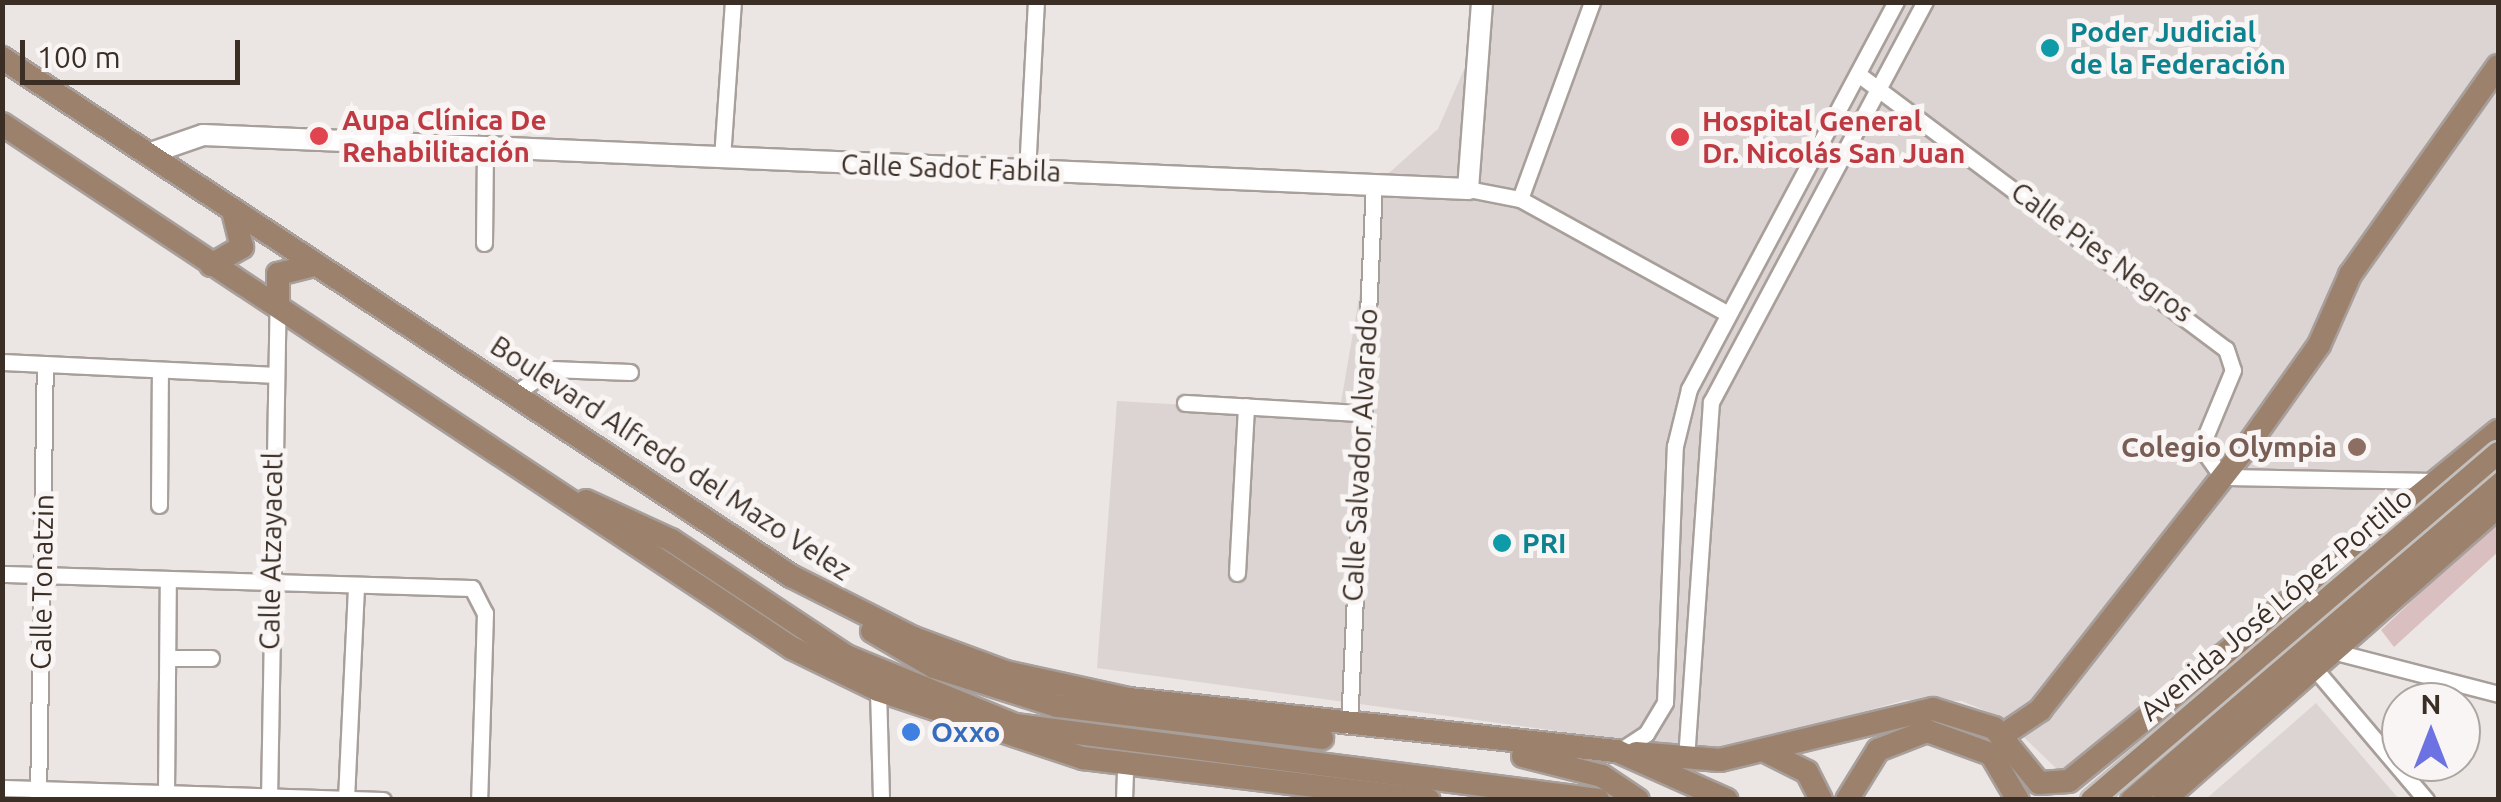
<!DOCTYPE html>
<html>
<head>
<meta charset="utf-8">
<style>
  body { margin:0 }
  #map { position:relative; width:2501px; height:802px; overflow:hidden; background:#ebe5e3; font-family:Ubuntu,sans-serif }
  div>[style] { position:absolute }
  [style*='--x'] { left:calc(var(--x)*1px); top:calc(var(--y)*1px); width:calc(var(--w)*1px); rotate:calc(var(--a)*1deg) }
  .built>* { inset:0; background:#dbd4d2 }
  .green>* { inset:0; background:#dabfc0 }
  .roads { filter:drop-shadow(2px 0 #a89f9b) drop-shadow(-2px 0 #a89f9b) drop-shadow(0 2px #a89f9b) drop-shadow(0 -2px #a89f9b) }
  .street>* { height:15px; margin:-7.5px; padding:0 7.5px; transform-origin:7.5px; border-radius:7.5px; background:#fff }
  .secondary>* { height:20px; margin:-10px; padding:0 10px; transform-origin:10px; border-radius:10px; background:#fff }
  .primary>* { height:22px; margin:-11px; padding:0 11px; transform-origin:11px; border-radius:11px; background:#9c826d }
  .bridges { filter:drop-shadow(2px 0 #c4c0be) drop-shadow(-2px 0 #c4c0be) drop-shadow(0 2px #c4c0be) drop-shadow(0 -2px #c4c0be) }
  .primary-bridge>* { height:22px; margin:-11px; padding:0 11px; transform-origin:11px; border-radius:11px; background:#9c826d }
  .dots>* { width:28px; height:28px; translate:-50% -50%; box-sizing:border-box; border:5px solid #f8f5f4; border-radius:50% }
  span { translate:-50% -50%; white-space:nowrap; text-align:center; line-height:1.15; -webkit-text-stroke:10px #f8f5f4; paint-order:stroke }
  .culture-label { font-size:28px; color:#0d838f; font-weight:700 }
  .left { translate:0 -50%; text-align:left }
  .health-label { font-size:28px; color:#be3a42; font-weight:700 }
  .street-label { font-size:28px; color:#3b2e25 }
  .education-label { font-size:28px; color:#785e54; font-weight:700 }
  .right { translate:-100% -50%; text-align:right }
  .shop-label { font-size:28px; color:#366cbe; font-weight:700 }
  .frame { position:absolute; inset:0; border:5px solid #3b2e25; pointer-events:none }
  .north { position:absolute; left:2381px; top:682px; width:100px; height:100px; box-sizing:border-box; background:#f8f5f4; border:2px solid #aca5a1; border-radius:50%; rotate:0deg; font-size:28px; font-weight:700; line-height:40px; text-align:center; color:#3b2e25 }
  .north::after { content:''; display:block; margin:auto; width:35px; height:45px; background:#6c72e1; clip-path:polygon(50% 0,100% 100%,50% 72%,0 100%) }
  .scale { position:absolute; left:20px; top:40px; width:220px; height:45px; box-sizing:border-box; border:5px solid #3b2e25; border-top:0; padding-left:12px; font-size:30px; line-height:35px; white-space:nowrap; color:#3b2e25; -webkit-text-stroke:8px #f8f5f4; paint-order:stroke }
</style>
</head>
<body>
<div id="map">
  <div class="built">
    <div style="clip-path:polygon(1493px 3px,2498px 3px,2498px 481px,2412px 486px,2220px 655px,2060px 772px,2005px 719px,1962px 701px,1905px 700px,1718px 753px,1097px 668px,1117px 401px,1339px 414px,1379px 182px,1438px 129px)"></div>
    <div style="clip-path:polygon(2316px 703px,2399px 799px,2206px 799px)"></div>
  </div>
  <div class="green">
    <div style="clip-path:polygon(2498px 520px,2498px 552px,2394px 647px,2381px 630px)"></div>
  </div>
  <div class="roads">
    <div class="street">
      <div style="--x:1858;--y:74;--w:459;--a:36.8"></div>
      <div style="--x:2226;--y:349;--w:22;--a:72"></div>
      <div style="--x:2233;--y:370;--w:83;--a:112.6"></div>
      <div style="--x:2201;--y:447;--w:37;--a:55"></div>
      <div style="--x:2222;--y:477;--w:216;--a:1.1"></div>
      <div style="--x:722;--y:158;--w:156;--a:-86"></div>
      <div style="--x:1027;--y:172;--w:170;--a:-87"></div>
      <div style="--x:1468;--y:189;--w:53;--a:10.9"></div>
      <div style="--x:1520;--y:199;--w:234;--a:28.9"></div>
      <div style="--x:1520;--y:199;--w:210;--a:-69.9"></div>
      <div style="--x:484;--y:243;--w:96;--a:-89.4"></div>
      <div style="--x:2;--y:362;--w:273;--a:2.7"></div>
      <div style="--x:517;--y:392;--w:41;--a:-34.1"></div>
      <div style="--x:551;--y:369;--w:79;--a:2.2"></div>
      <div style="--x:1185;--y:403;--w:175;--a:3.3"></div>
      <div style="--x:159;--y:505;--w:134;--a:-89.6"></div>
      <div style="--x:1237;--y:573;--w:167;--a:-86.9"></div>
      <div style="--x:2;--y:574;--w:470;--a:1.7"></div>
      <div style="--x:472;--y:588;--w:28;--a:63"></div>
      <div style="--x:485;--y:613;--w:187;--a:91.8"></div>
      <div style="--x:2336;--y:652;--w:167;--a:14.5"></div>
      <div style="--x:168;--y:658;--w:43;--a:0"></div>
      <div style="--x:2315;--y:669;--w:172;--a:49.7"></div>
      <div style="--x:878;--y:690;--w:110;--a:88.4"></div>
      <div style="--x:1349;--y:726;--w:543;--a:-87.36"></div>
      <div style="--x:1621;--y:750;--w:30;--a:-33"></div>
      <div style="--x:1646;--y:734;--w:37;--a:-59"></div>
      <div style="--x:1665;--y:702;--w:256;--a:-87.8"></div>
      <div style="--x:1675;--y:446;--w:59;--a:-76.2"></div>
      <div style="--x:1689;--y:389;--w:439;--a:-61.9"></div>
      <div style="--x:1686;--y:759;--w:358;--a:-86"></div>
      <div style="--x:1711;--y:402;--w:454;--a:-61.9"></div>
      <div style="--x:2;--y:788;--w:381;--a:1.8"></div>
      <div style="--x:166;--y:793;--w:210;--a:-89.5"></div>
      <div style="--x:346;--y:799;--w:212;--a:-87.3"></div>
      <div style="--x:38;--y:800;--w:436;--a:-89.1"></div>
      <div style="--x:269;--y:800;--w:497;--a:-89"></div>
      <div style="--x:1124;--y:800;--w:34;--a:-88"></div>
    </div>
    <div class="secondary">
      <div style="--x:151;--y:153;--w:55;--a:-19.1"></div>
      <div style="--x:203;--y:135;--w:1266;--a:2.44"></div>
      <div style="--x:1468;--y:189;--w:188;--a:-85.7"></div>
    </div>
    <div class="primary">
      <div style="--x:2;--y:58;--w:944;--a:33.29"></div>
      <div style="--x:791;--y:576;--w:138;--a:26.8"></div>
      <div style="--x:914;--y:638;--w:98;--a:20.3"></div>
      <div style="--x:1006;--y:672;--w:126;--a:12.4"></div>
      <div style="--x:1129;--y:699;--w:491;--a:6.1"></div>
      <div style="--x:1617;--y:751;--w:120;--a:24"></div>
      <div style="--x:2;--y:124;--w:948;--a:33.56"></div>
      <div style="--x:792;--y:648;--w:96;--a:26"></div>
      <div style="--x:878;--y:690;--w:216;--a:18.4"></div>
      <div style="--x:1083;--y:758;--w:348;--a:6.9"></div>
      <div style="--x:211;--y:265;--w:36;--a:-30"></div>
      <div style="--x:242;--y:247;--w:38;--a:-104"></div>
      <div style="--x:278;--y:303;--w:29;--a:-90"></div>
      <div style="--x:278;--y:274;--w:37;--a:-14"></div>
      <div style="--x:586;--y:501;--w:94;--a:24.6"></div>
      <div style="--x:671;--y:540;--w:210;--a:33.5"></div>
      <div style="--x:846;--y:656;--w:183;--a:22.2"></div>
      <div style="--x:1015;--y:725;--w:588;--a:7.33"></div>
      <div style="--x:872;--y:631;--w:72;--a:30.1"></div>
      <div style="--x:934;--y:667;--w:129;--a:17.6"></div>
      <div style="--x:1057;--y:706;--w:267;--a:6.9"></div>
      <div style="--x:2003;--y:735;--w:45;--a:-34"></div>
      <div style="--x:2040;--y:710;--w:337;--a:-51.9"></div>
      <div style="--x:2248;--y:445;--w:123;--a:-54.6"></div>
      <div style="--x:2319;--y:345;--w:77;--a:-66.1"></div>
      <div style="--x:2350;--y:275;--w:256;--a:-54.7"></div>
      <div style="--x:1763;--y:750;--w:49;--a:26.6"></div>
      <div style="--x:1807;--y:772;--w:31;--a:63"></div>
      <div style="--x:1636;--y:753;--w:84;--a:4.8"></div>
      <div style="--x:1720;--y:760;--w:219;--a:-13.5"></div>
      <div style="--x:1933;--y:709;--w:64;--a:17.3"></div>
      <div style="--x:1994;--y:728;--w:71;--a:50.7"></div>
      <div style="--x:2039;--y:783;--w:30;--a:-4"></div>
      <div style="--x:2069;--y:781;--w:554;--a:-39.21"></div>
      <div style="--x:1523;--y:756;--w:81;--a:14.2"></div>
      <div style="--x:1602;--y:776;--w:43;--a:33.7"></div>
      <div style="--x:1847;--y:800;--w:59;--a:-58.2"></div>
      <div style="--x:1878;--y:750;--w:53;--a:-21.2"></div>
      <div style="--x:1927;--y:731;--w:68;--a:19.8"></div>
      <div style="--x:1991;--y:754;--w:53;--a:59.6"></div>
      <div style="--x:2132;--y:800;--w:485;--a:-41"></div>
      <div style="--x:2164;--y:800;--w:444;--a:-41.3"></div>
    </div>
  </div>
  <div class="bridges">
    <div class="primary-bridge">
      <div style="--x:2092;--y:800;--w:534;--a:-40.52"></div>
    </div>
  </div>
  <div class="dots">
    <div style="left:2050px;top:48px;background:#0f9aa8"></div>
    <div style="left:319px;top:136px;background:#e0444e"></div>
    <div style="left:1680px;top:137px;background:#e0444e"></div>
    <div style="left:2357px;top:447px;background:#8d6e63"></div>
    <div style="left:1502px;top:543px;background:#0f9aa8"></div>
    <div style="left:911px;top:732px;background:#3f7fe0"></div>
  </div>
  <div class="culture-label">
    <span class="left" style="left:2070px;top:48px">Poder Judicial<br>de la Federación</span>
    <span class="left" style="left:1522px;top:543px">PRI</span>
  </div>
  <div class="health-label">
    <span class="left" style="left:342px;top:136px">Aupa Clínica De<br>Rehabilitación</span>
    <span class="left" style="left:1702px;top:137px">Hospital General<br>Dr. Nicolás San Juan</span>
  </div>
  <div class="street-label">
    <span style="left:951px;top:168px;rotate:2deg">Calle Sadot Fabila</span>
    <span style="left:2102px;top:252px;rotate:36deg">Calle Pies Negros</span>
    <span style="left:1360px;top:455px;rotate:-87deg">Calle Salvador Alvarado</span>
    <span style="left:671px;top:458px;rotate:33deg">Boulevard Alfredo del Mazo Velez</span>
    <span style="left:271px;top:551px;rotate:-89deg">Calle Atzayacatl</span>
    <span style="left:42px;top:582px;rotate:-89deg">Calle Tonatzin</span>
    <span style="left:2276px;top:604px;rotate:-40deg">Avenida José López Portillo</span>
  </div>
  <div class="education-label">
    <span class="right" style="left:2337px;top:447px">Colegio Olympia</span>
  </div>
  <div class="shop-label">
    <span class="left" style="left:931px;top:732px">Oxxo</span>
  </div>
  <div class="frame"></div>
  <div class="north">N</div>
  <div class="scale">100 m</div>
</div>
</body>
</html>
